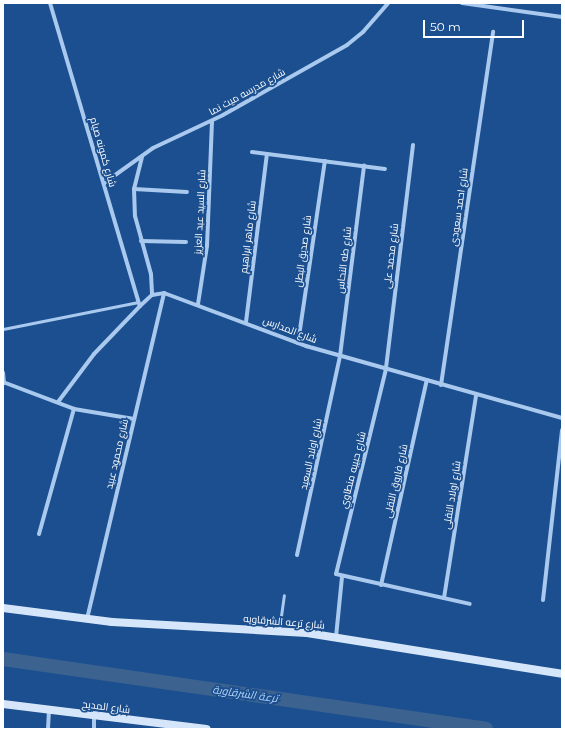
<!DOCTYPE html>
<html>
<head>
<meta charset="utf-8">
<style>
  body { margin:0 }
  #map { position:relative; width:565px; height:732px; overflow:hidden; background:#1b4f8f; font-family:Montserrat,Cairo,sans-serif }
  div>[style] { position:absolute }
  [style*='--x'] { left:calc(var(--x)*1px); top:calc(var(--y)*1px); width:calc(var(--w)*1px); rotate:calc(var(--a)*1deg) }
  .canal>* { height:14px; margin:-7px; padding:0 7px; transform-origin:7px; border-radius:7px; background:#3c6290 }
  .lane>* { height:3px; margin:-1.5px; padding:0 1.5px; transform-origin:1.5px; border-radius:1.5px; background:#a9c9ee }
  .street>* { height:4px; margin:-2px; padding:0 2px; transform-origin:2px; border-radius:2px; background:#a9c9ee }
  .secondary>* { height:8px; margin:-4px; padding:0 4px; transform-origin:4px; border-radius:4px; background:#d6e6fa }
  span { translate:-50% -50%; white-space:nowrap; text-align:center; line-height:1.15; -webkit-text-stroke:3.5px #1b4f8f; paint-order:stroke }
  .street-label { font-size:10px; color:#fff }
  .water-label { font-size:11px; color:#b5d3f5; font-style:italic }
  .frame { position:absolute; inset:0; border:4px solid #fff; pointer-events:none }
  .scale { position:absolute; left:423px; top:20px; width:101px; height:18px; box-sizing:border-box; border:2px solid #fff; border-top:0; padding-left:5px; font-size:12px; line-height:14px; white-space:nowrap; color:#fff; -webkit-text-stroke:3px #1b4f8f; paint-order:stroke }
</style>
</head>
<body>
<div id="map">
  <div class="canal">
    <div style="--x:3;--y:659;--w:488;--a:8.2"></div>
  </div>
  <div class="lane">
    <div style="--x:3;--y:329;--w:138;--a:-11.3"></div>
    <div style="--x:3;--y:372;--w:11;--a:85"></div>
    <div style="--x:279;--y:630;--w:35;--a:-82"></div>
  </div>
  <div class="street">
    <div style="--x:50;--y:3;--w:316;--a:73.5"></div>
    <div style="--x:462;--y:3;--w:101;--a:8"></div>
    <div style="--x:413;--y:145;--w:226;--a:96.9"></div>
    <div style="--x:386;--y:369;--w:211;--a:103.7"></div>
    <div style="--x:336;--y:574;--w:137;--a:12.6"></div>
    <div style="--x:252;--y:152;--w:134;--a:7.3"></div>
    <div style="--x:142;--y:157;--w:33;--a:104"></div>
    <div style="--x:134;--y:189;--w:27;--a:88"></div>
    <div style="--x:135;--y:216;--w:60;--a:74.6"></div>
    <div style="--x:151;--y:274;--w:21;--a:87"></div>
    <div style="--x:104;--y:183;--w:60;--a:-35.5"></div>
    <div style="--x:153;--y:148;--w:77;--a:-25.2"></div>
    <div style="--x:223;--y:115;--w:142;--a:-29.4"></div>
    <div style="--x:347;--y:45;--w:21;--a:-39"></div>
    <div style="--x:363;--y:32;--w:38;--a:-49"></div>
    <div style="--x:134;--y:189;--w:53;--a:3.2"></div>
    <div style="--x:141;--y:241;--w:45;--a:1.3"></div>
    <div style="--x:198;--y:304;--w:59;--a:-81.2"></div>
    <div style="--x:207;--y:246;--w:125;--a:-87.7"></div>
    <div style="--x:246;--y:322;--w:169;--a:-82.9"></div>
    <div style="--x:298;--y:343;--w:184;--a:-81.6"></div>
    <div style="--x:3;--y:382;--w:76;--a:20.8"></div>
    <div style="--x:74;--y:409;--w:61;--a:9.5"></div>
    <div style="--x:441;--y:385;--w:357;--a:-81.6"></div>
    <div style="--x:58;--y:402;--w:60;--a:-53.1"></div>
    <div style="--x:94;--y:354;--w:66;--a:-46.2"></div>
    <div style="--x:140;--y:306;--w:16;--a:-43"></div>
    <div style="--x:152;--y:295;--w:12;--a:-9"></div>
    <div style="--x:164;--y:293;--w:152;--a:20.5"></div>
    <div style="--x:306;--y:346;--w:266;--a:15.7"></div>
    <div style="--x:39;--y:534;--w:130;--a:-74.4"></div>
    <div style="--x:297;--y:555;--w:204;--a:-77.8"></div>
    <div style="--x:340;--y:356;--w:192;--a:-82.8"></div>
    <div style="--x:381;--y:585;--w:210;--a:-77.4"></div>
    <div style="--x:444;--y:598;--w:206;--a:-81"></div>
    <div style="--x:543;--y:600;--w:171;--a:-83.6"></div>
    <div style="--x:87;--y:619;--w:335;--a:-76.7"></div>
    <div style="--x:336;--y:637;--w:60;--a:-84.3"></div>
    <div style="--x:94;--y:715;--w:14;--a:90"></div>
    <div style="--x:48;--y:729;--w:19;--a:-87"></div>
  </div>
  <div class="secondary">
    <div style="--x:3;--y:608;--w:110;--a:7.3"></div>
    <div style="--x:112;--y:622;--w:195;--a:3.2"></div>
    <div style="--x:307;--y:633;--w:258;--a:9.1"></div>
    <div style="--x:3;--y:704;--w:205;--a:7"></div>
  </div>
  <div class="street-label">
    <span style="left:247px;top:92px;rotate:-29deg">شارع مدرسه ميت نما</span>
    <span style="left:103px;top:152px;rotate:74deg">شارع كمونه صيام</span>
    <span style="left:459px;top:207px;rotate:-82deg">شارع احمد سعودى</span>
    <span style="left:200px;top:212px;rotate:-87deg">شارع السيد عبد العزيز</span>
    <span style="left:248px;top:237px;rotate:-83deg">شارع ماهر ابراهيم</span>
    <span style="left:303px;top:251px;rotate:-82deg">شارع صديق البطل</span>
    <span style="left:391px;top:256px;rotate:-83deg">شارع محمد على</span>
    <span style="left:344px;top:260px;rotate:-83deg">شارع طه النحاس</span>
    <span style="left:290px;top:330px;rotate:21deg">شارع المدارس</span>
    <span style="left:117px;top:454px;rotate:-77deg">شارع محمود عبيد</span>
    <span style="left:311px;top:454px;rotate:-78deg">شارع اولاد السعيد</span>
    <span style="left:353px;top:470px;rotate:-76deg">شارع حبيبه منطاوي</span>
    <span style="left:396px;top:481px;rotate:-77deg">شارع فاروق النقلى</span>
    <span style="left:452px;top:495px;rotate:-81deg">شارع اولاد النقلى</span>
    <span style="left:284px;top:622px;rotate:5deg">شارع ترعه الشرقاويه</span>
    <span style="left:106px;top:707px;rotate:7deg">شارع المديح</span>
  </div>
  <div class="water-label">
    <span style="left:245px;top:694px;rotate:8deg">ترعة الشرقاوية</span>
  </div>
  <div class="frame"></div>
  <div class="scale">50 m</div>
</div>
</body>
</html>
